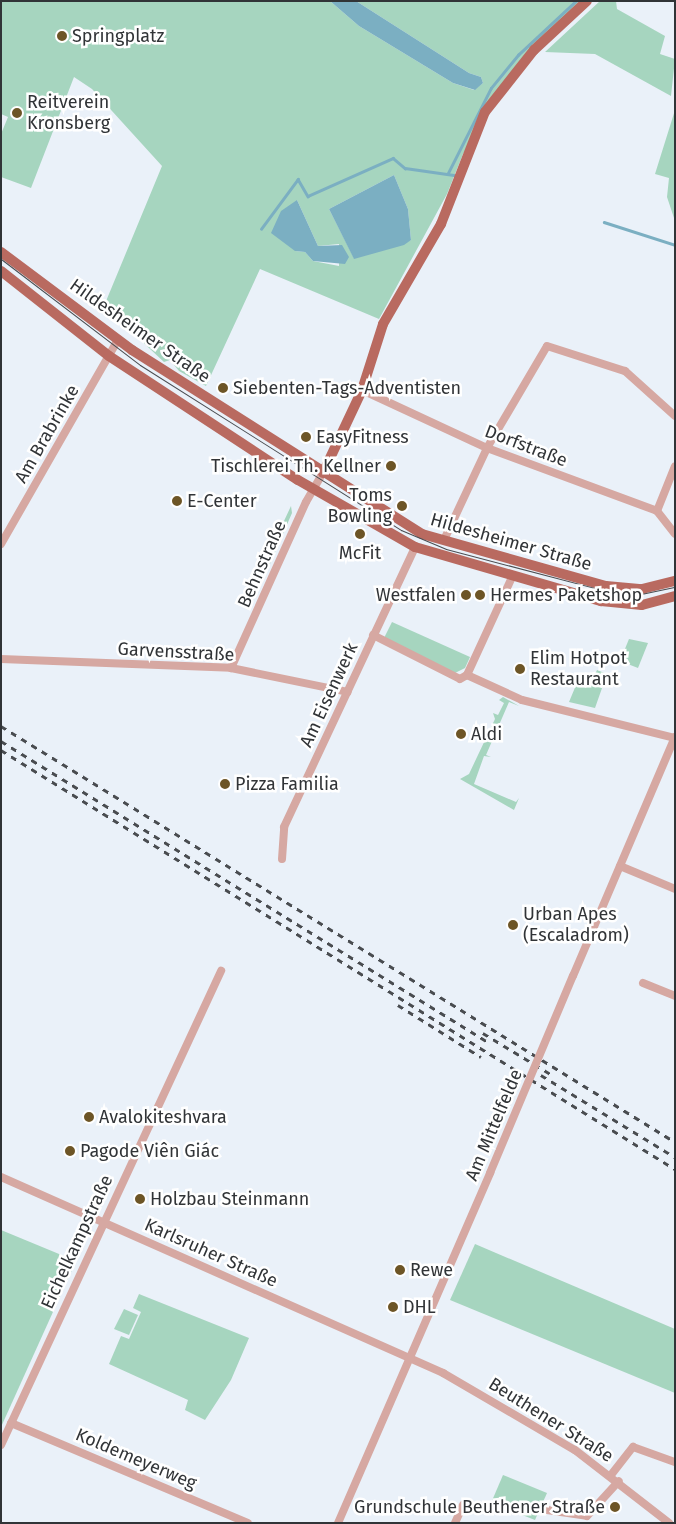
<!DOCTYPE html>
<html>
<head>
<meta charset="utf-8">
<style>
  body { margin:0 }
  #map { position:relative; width:676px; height:1524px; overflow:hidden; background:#eaf1f9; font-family:"Fira Sans",sans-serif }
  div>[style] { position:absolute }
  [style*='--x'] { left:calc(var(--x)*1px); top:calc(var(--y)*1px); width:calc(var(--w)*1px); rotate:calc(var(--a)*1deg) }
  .green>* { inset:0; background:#a6d5bf }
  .water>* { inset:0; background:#7bafc2 }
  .stream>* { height:2.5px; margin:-1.25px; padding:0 1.25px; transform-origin:1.25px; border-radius:1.25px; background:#7bafc2 }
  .minor>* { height:8px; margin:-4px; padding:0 4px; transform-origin:4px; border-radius:4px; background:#d6a8a2 }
  .major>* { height:10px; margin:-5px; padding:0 5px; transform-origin:5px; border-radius:5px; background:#b96a60 }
  .tram>* { height:1px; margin:-0.5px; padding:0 0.5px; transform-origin:0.5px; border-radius:0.5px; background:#494c50 }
  .rail>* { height:2.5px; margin-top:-1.25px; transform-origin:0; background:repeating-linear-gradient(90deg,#494c50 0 6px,transparent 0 12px) }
  .minor-bridge>* { height:8px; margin:-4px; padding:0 4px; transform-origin:4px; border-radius:4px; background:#d6a8a2 }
  .dots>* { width:14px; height:14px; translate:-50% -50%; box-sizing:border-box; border:2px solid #fff; border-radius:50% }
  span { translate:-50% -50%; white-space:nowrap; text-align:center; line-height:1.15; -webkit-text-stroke:5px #fff; paint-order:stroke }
  .poi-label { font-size:18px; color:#313437 }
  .left { translate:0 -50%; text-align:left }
  .right { translate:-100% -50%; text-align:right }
  .street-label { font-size:18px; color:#313437 }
  .frame { position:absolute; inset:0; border:2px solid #313437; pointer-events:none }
</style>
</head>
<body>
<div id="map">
  <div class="green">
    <div style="clip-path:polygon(evenodd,1px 1px,330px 1px,359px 26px,453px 83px,474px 90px,483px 83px,481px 77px,469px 73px,356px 1px,587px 1px,514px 72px,463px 154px,447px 194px,379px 319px,260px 269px,206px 386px,179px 371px,170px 360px,164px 362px,104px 306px,162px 166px,92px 89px,74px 77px,31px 188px,1px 177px,1px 134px,8px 117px,1px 114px,1px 1px,394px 175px,408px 209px,411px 240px,354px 258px,329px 209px,394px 175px,1px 1px,297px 200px,318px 246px,339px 244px,339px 266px,313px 261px,305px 252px,295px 251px,297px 200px)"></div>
    <div style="clip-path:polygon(600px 1px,616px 1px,617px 9px,665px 36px,660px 54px,675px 59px,671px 96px,595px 54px,545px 52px)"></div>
    <div style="clip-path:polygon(675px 110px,675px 221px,667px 197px,669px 178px,655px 174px)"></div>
    <div style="clip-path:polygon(291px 506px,292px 513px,260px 587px,250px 584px,248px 580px,255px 583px)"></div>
    <div style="clip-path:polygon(392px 622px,470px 657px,465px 668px,455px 673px,384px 638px)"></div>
    <div style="clip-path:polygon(629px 639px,648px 643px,638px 668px,620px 661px)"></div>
    <div style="clip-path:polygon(597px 670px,607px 674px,595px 708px,569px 702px,579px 678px,584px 673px,594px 677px)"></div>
    <div style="clip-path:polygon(503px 697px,519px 706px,509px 702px,486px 755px,491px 757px,484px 756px,474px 784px,516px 802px,519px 798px,514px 810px,460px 779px,469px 774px,495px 719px,493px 713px,498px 715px,504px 703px,499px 700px)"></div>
    <div style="clip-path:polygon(1px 1230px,76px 1261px,1px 1427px)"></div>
    <div style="clip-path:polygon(475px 1244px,675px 1329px,675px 1393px,450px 1300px)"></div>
    <div style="clip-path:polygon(139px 1294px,249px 1338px,231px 1380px,205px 1420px,185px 1410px,188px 1400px,109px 1364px,121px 1336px,129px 1339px,141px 1312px,133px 1308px)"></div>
    <div style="clip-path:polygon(124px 1309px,138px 1315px,129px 1335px,114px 1329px)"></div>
    <div style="clip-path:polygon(503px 1475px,547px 1493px,535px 1520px,491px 1503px)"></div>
  </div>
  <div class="water">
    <div style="clip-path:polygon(330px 1px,356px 1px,469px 73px,481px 77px,483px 83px,475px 90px,453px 83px,359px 26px)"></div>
    <div style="clip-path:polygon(394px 175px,408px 209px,411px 240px,404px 245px,354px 259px,329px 209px)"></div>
    <div style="clip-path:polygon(297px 200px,318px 246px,342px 245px,349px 257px,345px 264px,313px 261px,305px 252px,295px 251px,271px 233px,281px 211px)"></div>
  </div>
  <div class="stream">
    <div style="--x:448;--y:173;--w:95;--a:-63.2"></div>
    <div style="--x:491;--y:88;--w:43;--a:-50.7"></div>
    <div style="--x:518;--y:55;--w:79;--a:-43"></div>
    <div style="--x:604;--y:222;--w:75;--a:17.9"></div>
    <div style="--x:261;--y:229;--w:62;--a:-53.5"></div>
    <div style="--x:298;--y:179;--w:20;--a:60"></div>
    <div style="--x:308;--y:196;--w:93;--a:-24.1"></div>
    <div style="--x:393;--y:158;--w:16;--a:40"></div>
    <div style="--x:405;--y:168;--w:49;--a:8.1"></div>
  </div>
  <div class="minor">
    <div style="--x:362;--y:390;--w:138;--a:24.9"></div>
    <div style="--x:487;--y:448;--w:181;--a:20.3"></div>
    <div style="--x:657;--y:511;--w:29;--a:52"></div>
    <div style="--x:657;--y:511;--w:48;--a:-68.2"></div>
    <div style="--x:444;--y:540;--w:102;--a:-64.9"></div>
    <div style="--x:487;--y:448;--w:118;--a:-59.5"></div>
    <div style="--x:547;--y:346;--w:82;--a:17.8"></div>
    <div style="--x:625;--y:371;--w:67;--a:42"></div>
    <div style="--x:1;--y:544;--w:235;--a:-60.2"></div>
    <div style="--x:373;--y:635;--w:97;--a:26.8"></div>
    <div style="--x:460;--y:679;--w:8;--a:-30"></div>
    <div style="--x:467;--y:675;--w:60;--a:24.4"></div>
    <div style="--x:522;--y:700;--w:157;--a:14"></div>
    <div style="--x:1;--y:659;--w:230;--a:2.2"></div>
    <div style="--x:231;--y:668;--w:119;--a:11.6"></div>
    <div style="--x:231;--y:668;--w:182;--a:-65.7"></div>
    <div style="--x:306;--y:502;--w:34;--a:-60"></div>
    <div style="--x:467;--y:675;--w:110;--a:-65.3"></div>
    <div style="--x:282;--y:859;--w:32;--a:-86"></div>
    <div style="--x:284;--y:827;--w:309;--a:-64.9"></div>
    <div style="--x:620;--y:866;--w:60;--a:22.7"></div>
    <div style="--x:573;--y:976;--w:260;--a:-66.9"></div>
    <div style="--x:643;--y:983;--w:35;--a:22"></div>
    <div style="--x:1;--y:1177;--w:484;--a:23.9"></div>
    <div style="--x:443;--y:1373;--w:153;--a:30.3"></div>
    <div style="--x:575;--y:1450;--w:119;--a:37.8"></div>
    <div style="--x:11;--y:1423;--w:257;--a:22.9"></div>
    <div style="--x:1;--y:1445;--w:523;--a:-65.1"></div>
    <div style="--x:611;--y:1475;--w:36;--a:-52"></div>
    <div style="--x:633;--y:1447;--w:45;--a:19.7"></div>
    <div style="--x:547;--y:1510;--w:40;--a:8.5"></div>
    <div style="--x:587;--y:1516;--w:47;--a:-47.6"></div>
    <div style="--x:338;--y:1523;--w:382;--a:-66.5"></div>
    <div style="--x:455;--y:1523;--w:20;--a:-66"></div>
  </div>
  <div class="major">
    <div style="--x:1;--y:252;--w:164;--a:36.8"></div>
    <div style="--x:132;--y:350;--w:343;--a:32.4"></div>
    <div style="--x:422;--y:534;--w:191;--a:15.8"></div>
    <div style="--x:606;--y:586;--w:36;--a:5"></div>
    <div style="--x:642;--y:589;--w:34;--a:-14"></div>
    <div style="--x:1;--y:271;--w:137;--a:38.2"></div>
    <div style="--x:109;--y:356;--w:226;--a:33.3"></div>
    <div style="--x:298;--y:480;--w:135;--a:29.8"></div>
    <div style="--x:415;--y:547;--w:194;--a:16.2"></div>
    <div style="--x:601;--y:601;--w:41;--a:5.6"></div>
    <div style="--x:642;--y:605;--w:34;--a:-15"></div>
    <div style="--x:323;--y:473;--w:92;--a:-64.8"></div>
    <div style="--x:362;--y:390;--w:69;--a:-72.3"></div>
    <div style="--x:383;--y:324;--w:116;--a:-59.9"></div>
    <div style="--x:441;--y:224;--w:120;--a:-68.6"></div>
    <div style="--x:485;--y:112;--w:79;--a:-51.7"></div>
    <div style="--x:534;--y:50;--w:72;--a:-42.8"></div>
  </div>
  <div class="tram">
    <div style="--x:1;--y:259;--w:175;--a:37.3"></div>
    <div style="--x:140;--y:365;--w:309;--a:32.3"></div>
    <div style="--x:401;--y:530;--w:49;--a:22.9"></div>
    <div style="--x:446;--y:549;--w:165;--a:14.7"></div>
    <div style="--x:606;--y:591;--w:35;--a:5"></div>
    <div style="--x:641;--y:594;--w:35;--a:-12"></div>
  </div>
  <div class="rail">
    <div style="--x:1;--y:726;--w:792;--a:31.68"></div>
    <div style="--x:1;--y:741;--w:573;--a:31.72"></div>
    <div style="--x:1;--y:750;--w:794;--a:31.87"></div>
    <div style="--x:398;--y:1005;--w:98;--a:32.1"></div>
    <div style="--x:483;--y:1033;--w:81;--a:31.3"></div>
    <div style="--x:541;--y:1075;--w:157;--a:31.5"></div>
  </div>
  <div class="minor-bridge">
    <div style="--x:490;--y:1173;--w:214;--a:-67.2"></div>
  </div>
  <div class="dots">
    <div style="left:62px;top:36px;background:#6d5526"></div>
    <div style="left:17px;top:113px;background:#6d5526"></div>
    <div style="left:223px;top:388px;background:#6d5526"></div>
    <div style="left:306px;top:437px;background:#6d5526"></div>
    <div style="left:391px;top:466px;background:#6d5526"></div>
    <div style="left:177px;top:501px;background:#6d5526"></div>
    <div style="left:402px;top:506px;background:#6d5526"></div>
    <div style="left:360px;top:534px;background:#6d5526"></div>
    <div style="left:466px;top:595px;background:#6d5526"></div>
    <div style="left:480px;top:595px;background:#6d5526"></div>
    <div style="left:520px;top:669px;background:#6d5526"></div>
    <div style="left:461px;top:734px;background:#6d5526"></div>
    <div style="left:225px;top:784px;background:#6d5526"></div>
    <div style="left:513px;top:925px;background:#6d5526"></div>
    <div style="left:89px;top:1117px;background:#6d5526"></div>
    <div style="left:70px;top:1151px;background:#6d5526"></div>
    <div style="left:140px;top:1199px;background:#6d5526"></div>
    <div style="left:400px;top:1270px;background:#6d5526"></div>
    <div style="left:393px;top:1307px;background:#6d5526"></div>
    <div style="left:615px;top:1507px;background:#6d5526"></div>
  </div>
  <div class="poi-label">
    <span class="left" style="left:72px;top:36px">Springplatz</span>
    <span class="left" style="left:27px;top:113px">Reitverein<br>Kronsberg</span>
    <span class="left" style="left:233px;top:388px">Siebenten-Tags-Adventisten</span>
    <span class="left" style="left:316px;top:437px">EasyFitness</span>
    <span class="right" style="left:381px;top:466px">Tischlerei Th. Kellner</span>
    <span class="right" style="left:392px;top:506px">Toms<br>Bowling</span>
    <span class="left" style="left:187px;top:501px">E-Center</span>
    <span style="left:360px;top:553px">McFit</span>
    <span class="right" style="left:456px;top:595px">Westfalen</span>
    <span class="left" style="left:490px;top:595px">Hermes Paketshop</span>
    <span class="left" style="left:530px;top:669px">Elim Hotpot<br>Restaurant</span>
    <span class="left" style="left:471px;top:734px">Aldi</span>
    <span class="left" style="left:235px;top:784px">Pizza Familia</span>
    <span class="left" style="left:523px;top:925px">Urban Apes<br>(Escaladrom)</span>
    <span class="left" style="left:99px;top:1117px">Avalokiteshvara</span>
    <span class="left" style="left:80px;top:1151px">Pagode Viên Giác</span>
    <span class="left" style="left:150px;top:1199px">Holzbau Steinmann</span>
    <span class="left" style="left:410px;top:1270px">Rewe</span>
    <span class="left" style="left:403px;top:1307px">DHL</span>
    <span class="right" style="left:605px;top:1507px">Grundschule Beuthener Straße</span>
  </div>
  <div class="street-label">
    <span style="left:140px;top:331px;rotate:35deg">Hildesheimer Straße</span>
    <span style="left:47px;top:434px;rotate:-60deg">Am Brabrinke</span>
    <span style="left:526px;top:446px;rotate:21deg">Dorfstraße</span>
    <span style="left:511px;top:542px;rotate:16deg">Hildesheimer Straße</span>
    <span style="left:262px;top:564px;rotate:-66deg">Behnstraße</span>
    <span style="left:176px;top:652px;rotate:3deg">Garvensstraße</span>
    <span style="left:329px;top:695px;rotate:-65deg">Am Eisenwerk</span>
    <span style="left:494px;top:1125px;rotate:-67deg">Am Mittelfelde</span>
    <span style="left:77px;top:1242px;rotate:-65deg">Eichelkampstraße</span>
    <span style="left:211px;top:1253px;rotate:24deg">Karlsruher Straße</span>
    <span style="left:551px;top:1420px;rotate:32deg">Beuthener Straße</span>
    <span style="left:136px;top:1459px;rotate:23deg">Koldemeyerweg</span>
  </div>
  <div class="frame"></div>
</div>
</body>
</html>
